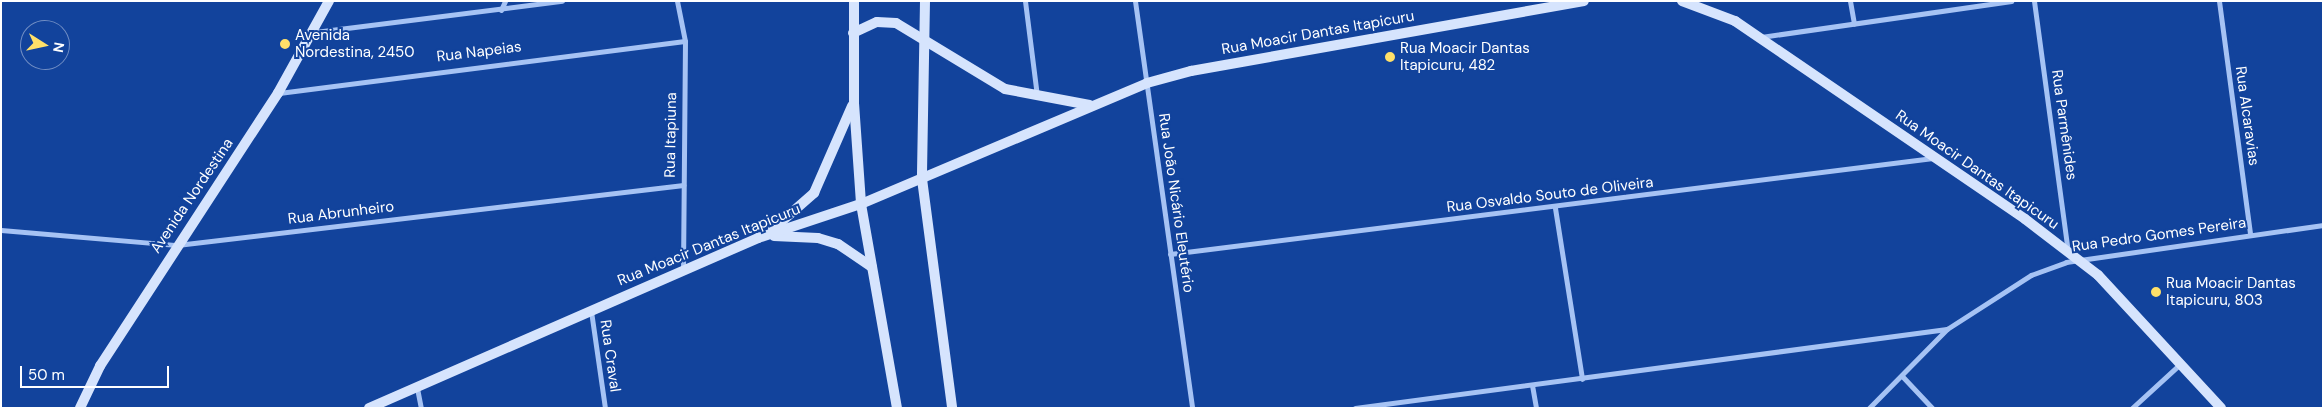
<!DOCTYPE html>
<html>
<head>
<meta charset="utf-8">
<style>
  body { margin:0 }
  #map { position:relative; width:2324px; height:409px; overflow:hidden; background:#12439c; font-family:"DM Sans",sans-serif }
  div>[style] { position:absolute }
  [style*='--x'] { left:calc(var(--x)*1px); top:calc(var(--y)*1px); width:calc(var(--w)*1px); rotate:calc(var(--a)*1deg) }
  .street>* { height:5px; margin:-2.5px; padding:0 2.5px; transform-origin:2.5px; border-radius:2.5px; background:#a6c3f4 }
  .secondary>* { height:10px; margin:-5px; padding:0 5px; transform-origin:5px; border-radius:5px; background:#d6e4fd }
  .dots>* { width:14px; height:14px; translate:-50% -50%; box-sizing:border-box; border:2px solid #12439c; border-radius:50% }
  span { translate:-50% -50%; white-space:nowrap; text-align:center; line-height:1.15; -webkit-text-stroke:4px #12439c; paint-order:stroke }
  .street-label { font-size:15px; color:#fff }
  .poi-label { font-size:15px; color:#fff }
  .left { translate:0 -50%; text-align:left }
  .frame { position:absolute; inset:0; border:2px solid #fff; pointer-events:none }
  .north { position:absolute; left:20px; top:20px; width:50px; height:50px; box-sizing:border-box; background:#12439c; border:1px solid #718ec4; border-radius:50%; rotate:100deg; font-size:14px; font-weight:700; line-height:20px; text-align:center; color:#fff }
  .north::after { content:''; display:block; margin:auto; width:18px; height:22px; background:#ffe069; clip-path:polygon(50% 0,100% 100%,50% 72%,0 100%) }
  .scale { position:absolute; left:20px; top:366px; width:149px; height:22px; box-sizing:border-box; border:2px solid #fff; border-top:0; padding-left:6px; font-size:15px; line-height:18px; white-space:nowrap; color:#fff; -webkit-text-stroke:4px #12439c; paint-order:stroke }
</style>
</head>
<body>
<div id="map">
  <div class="street">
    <div style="--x:677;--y:1;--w:41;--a:78.7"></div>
    <div style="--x:685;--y:41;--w:228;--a:90.5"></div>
    <div style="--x:1025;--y:1;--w:96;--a:82.8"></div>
    <div style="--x:1135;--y:1;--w:411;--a:82"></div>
    <div style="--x:1850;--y:1;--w:23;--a:80"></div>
    <div style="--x:2034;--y:1;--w:252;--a:82.3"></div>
    <div style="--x:2219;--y:1;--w:235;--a:82.4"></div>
    <div style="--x:501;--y:10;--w:10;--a:-66"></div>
    <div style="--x:315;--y:32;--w:249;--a:-7.2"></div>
    <div style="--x:1761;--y:37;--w:253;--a:-8.2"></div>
    <div style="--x:279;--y:93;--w:409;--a:-7.3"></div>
    <div style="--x:1555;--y:208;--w:173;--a:81"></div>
    <div style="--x:1;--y:230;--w:177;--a:4.9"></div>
    <div style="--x:177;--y:245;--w:510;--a:-6.76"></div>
    <div style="--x:1170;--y:254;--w:769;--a:-7.17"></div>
    <div style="--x:591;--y:311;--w:98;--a:81.8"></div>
    <div style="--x:1902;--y:376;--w:44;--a:46.8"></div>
    <div style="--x:1532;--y:385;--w:23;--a:80"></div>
    <div style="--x:417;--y:388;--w:20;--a:79"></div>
    <div style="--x:1355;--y:408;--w:597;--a:-7.6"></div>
    <div style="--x:1869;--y:408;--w:111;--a:-45.4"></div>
    <div style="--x:1947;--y:329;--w:100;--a:-32.7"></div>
    <div style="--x:2031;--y:275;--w:37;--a:-20"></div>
    <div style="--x:2066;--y:262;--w:260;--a:-8.2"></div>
    <div style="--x:2132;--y:408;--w:65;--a:-42.5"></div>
  </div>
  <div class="secondary">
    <div style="--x:854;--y:1;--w:102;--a:90"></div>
    <div style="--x:854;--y:103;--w:101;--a:86"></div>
    <div style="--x:861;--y:204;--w:207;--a:80"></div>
    <div style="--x:925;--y:1;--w:178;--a:91"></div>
    <div style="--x:922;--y:179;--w:231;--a:82.5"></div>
    <div style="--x:1682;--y:1;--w:57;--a:20.7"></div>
    <div style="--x:1735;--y:21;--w:351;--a:34.3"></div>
    <div style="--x:2025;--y:219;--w:92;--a:37.5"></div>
    <div style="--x:2098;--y:275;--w:181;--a:47.2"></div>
    <div style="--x:853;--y:33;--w:26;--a:-25"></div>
    <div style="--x:877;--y:22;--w:19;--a:3"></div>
    <div style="--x:896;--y:23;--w:127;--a:31.2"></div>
    <div style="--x:1005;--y:89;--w:86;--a:10.7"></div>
    <div style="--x:773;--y:229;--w:55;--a:-41.3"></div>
    <div style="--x:814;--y:193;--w:95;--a:-66.4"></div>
    <div style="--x:774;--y:236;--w:44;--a:2.6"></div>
    <div style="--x:818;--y:238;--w:21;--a:17"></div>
    <div style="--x:838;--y:244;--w:41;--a:34.1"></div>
    <div style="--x:80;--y:408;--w:47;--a:-64.5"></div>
    <div style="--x:100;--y:366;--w:326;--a:-56.9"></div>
    <div style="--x:278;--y:93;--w:105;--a:-61"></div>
    <div style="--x:369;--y:408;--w:425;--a:-23.6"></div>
    <div style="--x:758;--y:238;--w:108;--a:-18.3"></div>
    <div style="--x:861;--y:204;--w:311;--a:-22.9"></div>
    <div style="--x:1147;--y:83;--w:46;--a:-15.3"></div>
    <div style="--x:1191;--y:71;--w:399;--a:-10.1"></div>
  </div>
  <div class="dots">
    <div style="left:285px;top:44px;background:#ffe069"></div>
    <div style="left:1390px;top:57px;background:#ffe069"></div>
    <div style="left:2156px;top:292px;background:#ffe069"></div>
  </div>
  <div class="street-label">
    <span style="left:1318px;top:33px;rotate:-10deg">Rua Moacir Dantas Itapicuru</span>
    <span style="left:479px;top:52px;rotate:-7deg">Rua Napeias</span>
    <span style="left:2247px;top:116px;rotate:82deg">Rua Alcaravias</span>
    <span style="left:2064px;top:125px;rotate:82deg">Rua Parmênides</span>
    <span style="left:671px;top:135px;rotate:-89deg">Rua Itapiuna</span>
    <span style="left:1977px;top:170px;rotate:35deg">Rua Moacir Dantas Itapicuru</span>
    <span style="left:1550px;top:195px;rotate:-7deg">Rua Osvaldo Souto de Oliveira</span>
    <span style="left:192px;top:196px;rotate:-56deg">Avenida Nordestina</span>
    <span style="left:1176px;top:203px;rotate:82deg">Rua João Nicário Eleutério</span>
    <span style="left:341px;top:213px;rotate:-7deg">Rua Abrunheiro</span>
    <span style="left:2159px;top:235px;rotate:-8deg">Rua Pedro Gomes Pereira</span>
    <span style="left:709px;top:245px;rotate:-22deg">Rua Moacir Dantas Itapicuru</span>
    <span style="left:610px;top:356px;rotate:82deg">Rua Craval</span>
  </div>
  <div class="poi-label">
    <span class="left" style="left:295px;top:44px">Avenida<br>Nordestina, 2450</span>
    <span class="left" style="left:1400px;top:57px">Rua Moacir Dantas<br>Itapicuru, 482</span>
    <span class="left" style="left:2166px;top:292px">Rua Moacir Dantas<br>Itapicuru, 803</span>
  </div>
  <div class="frame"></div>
  <div class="north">N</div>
  <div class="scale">50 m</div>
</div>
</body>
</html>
